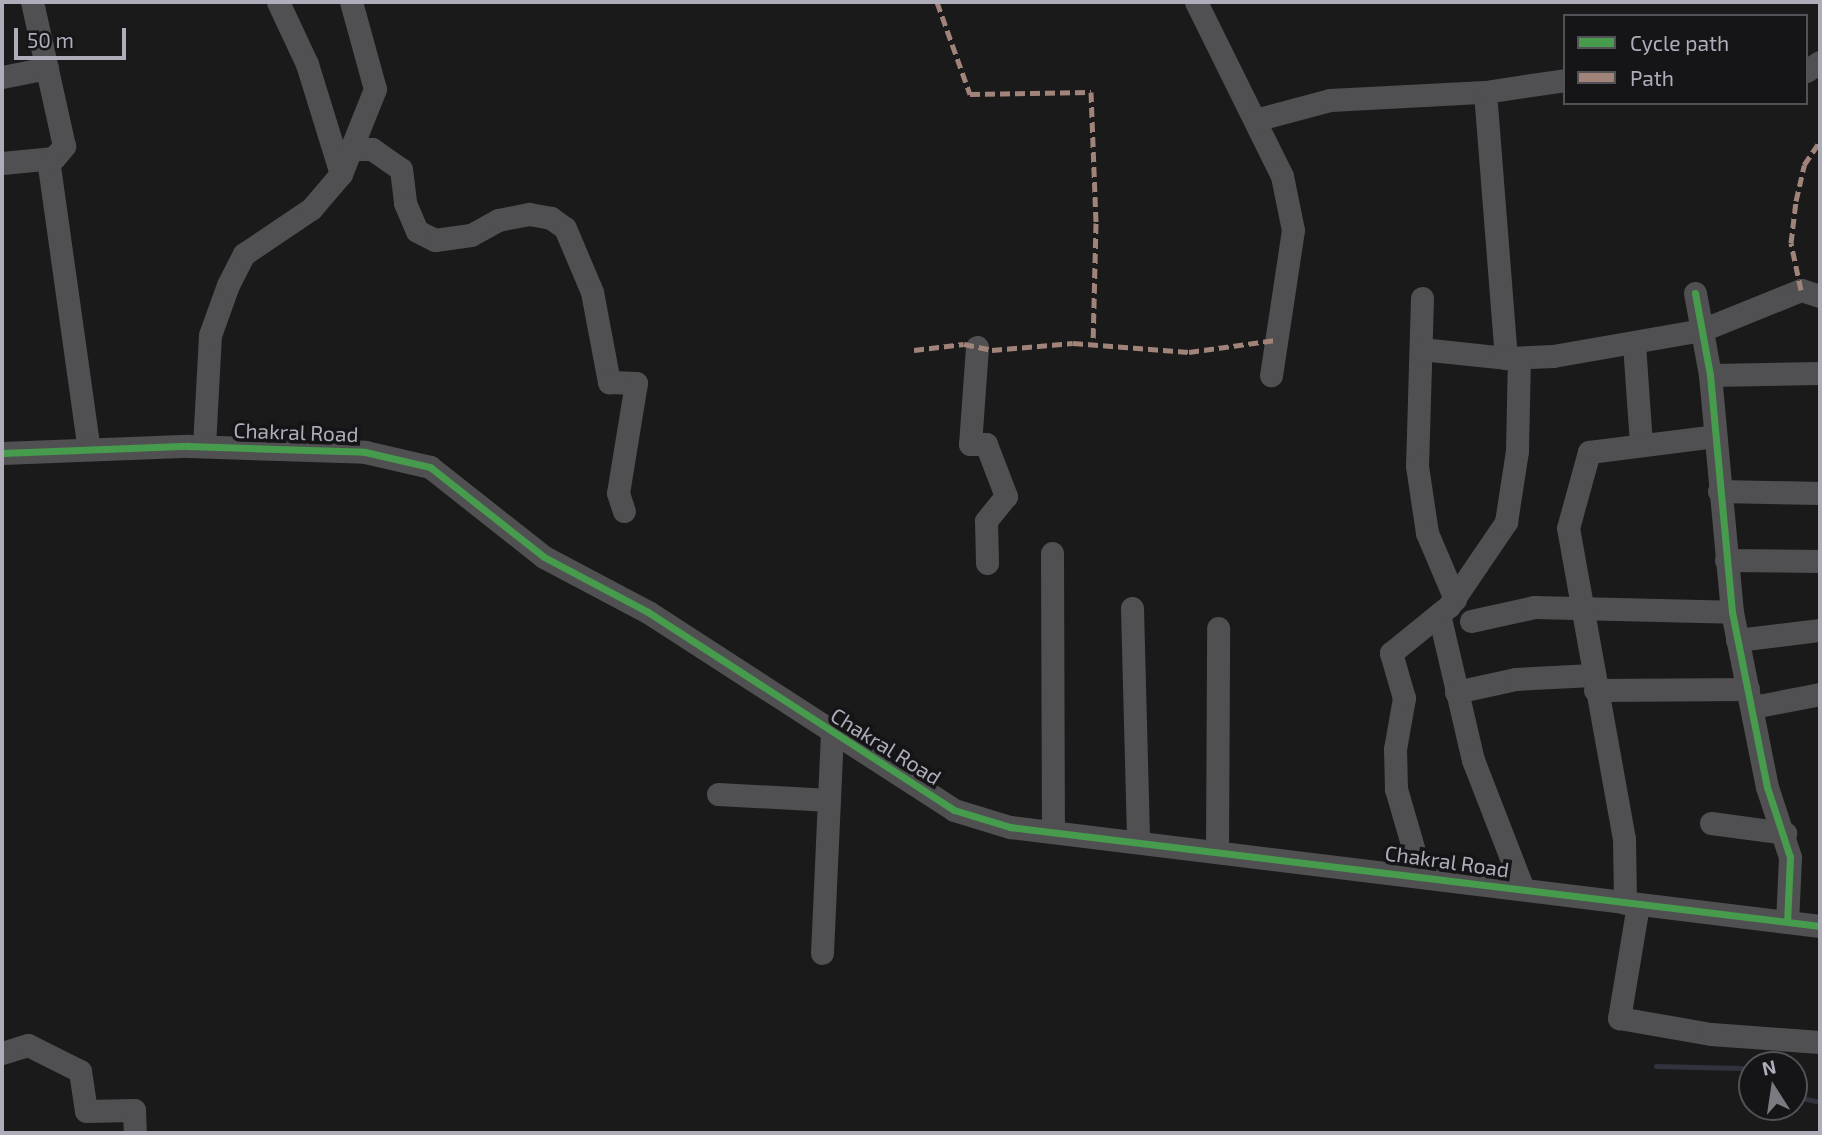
<!DOCTYPE html>
<html>
<head>
<meta charset="utf-8">
<style>
  body { margin:0 }
  #map { position:relative; width:1822px; height:1135px; overflow:hidden; background:#1a1a1a; font-family:"Exo 2",sans-serif }
  div>[style] { position:absolute }
  [style*='--x'] { left:calc(var(--x)*1px); top:calc(var(--y)*1px); width:calc(var(--w)*1px); rotate:calc(var(--a)*1deg) }
  .stream>* { height:4.5px; margin:-2.25px; padding:0 2.25px; transform-origin:2.25px; border-radius:2.25px; background:#30323d }
  .minor>* { height:23px; margin:-11.5px; padding:0 11.5px; transform-origin:11.5px; border-radius:11.5px; background:#505053 }
  .quiet>* { height:5px; margin-top:-2.5px; transform-origin:0; background:repeating-linear-gradient(90deg,#a18479 0 10px,transparent 0 15px) }
  .cycleway>* { height:7px; margin:-3.5px; padding:0 3.5px; transform-origin:3.5px; border-radius:3.5px; background:#469c4c }
  span { translate:-50% -50%; white-space:nowrap; text-align:center; line-height:1.15; -webkit-text-stroke:7px #151416; paint-order:stroke }
  .street-label { font-size:21px; color:#aeadb9 }
  .frame { position:absolute; inset:0; border:4px solid #aeadb9; pointer-events:none }
  .legend { position:absolute; left:1563px; top:14px; width:245px; height:91px; box-sizing:border-box; background:#151416; border:2px solid #525157; margin:0; padding:9px 12px; list-style:none; font-size:21px; color:#aeadb9 }
  .legend li { display:flex; align-items:center; gap:14px; height:35px }
  .legend b { width:35px; border:2px solid #525157 }
  .north { position:absolute; left:1738px; top:1051px; width:70px; height:70px; box-sizing:border-box; background:#151416; border:2px solid #525157; border-radius:50%; rotate:348deg; font-size:19px; font-weight:700; line-height:28px; text-align:center; color:#aeadb9 }
  .north::after { content:''; display:block; margin:auto; width:24px; height:32px; background:#7a7a81; clip-path:polygon(50% 0,100% 100%,50% 72%,0 100%) }
  .scale { position:absolute; left:14px; top:28px; width:112px; height:32px; box-sizing:border-box; border:4px solid #aeadb9; border-top:0; padding-left:9px; font-size:21px; line-height:24px; white-space:nowrap; color:#aeadb9; -webkit-text-stroke:5px #151416; paint-order:stroke }
</style>
</head>
<body>
<div id="map">
  <div class="stream">
    <div style="--x:1656;--y:1066;--w:85;--a:1.3"></div>
    <div style="--x:1741;--y:1068;--w:13;--a:29"></div>
    <div style="--x:1794;--y:1096;--w:27;--a:13"></div>
  </div>
  <div class="minor">
    <div style="--x:278;--y:2;--w:68;--a:64.9"></div>
    <div style="--x:307;--y:64;--w:115;--a:72.8"></div>
    <div style="--x:1196;--y:2;--w:194;--a:63.7"></div>
    <div style="--x:1282;--y:176;--w:55;--a:78.5"></div>
    <div style="--x:1293;--y:230;--w:147;--a:98.6"></div>
    <div style="--x:1806;--y:71;--w:17;--a:-33"></div>
    <div style="--x:2;--y:77;--w:46;--a:-11.3"></div>
    <div style="--x:1485;--y:92;--w:267;--a:85.5"></div>
    <div style="--x:1255;--y:120;--w:78;--a:-14.9"></div>
    <div style="--x:1330;--y:100;--w:155;--a:-3"></div>
    <div style="--x:1485;--y:92;--w:81;--a:-8.5"></div>
    <div style="--x:353;--y:149;--w:19;--a:0"></div>
    <div style="--x:372;--y:149;--w:35;--a:35"></div>
    <div style="--x:401;--y:169;--w:34;--a:83"></div>
    <div style="--x:405;--y:203;--w:30;--a:67"></div>
    <div style="--x:417;--y:231;--w:20;--a:27"></div>
    <div style="--x:435;--y:240;--w:36;--a:-8"></div>
    <div style="--x:471;--y:235;--w:31;--a:-29"></div>
    <div style="--x:498;--y:220;--w:32;--a:-11"></div>
    <div style="--x:529;--y:214;--w:22;--a:10"></div>
    <div style="--x:551;--y:218;--w:17;--a:36"></div>
    <div style="--x:565;--y:228;--w:69;--a:67.1"></div>
    <div style="--x:592;--y:292;--w:92;--a:79.3"></div>
    <div style="--x:609;--y:382;--w:27;--a:2"></div>
    <div style="--x:636;--y:383;--w:111;--a:99.3"></div>
    <div style="--x:618;--y:493;--w:19;--a:72"></div>
    <div style="--x:48;--y:159;--w:293;--a:82"></div>
    <div style="--x:2;--y:163;--w:52;--a:-5.5"></div>
    <div style="--x:54;--y:158;--w:16;--a:-50"></div>
    <div style="--x:64;--y:146;--w:148;--a:-102.5"></div>
    <div style="--x:1695;--y:293;--w:83;--a:79.6"></div>
    <div style="--x:1710;--y:375;--w:238;--a:84.7"></div>
    <div style="--x:1732;--y:612;--w:178;--a:78.7"></div>
    <div style="--x:1767;--y:787;--w:74;--a:71.8"></div>
    <div style="--x:1790;--y:857;--w:65;--a:92.6"></div>
    <div style="--x:1422;--y:298;--w:168;--a:91.7"></div>
    <div style="--x:1417;--y:466;--w:68;--a:81.5"></div>
    <div style="--x:1427;--y:533;--w:72;--a:67"></div>
    <div style="--x:1634;--y:344;--w:99;--a:86"></div>
    <div style="--x:977;--y:347;--w:97;--a:94.1"></div>
    <div style="--x:970;--y:444;--w:16;--a:0"></div>
    <div style="--x:986;--y:444;--w:56;--a:69"></div>
    <div style="--x:1006;--y:496;--w:32;--a:129"></div>
    <div style="--x:986;--y:521;--w:42;--a:88.6"></div>
    <div style="--x:1421;--y:349;--w:85;--a:6"></div>
    <div style="--x:1506;--y:358;--w:47;--a:-2.4"></div>
    <div style="--x:1553;--y:356;--w:151;--a:-9.9"></div>
    <div style="--x:1702;--y:330;--w:107;--a:-22"></div>
    <div style="--x:1801;--y:290;--w:20;--a:18"></div>
    <div style="--x:1710;--y:375;--w:110;--a:-1"></div>
    <div style="--x:204;--y:446;--w:111;--a:-86.9"></div>
    <div style="--x:210;--y:335;--w:53;--a:-70.2"></div>
    <div style="--x:228;--y:285;--w:35;--a:-63"></div>
    <div style="--x:244;--y:254;--w:81;--a:-33.9"></div>
    <div style="--x:311;--y:209;--w:46;--a:-49.4"></div>
    <div style="--x:341;--y:174;--w:92;--a:-68.2"></div>
    <div style="--x:375;--y:89;--w:90;--a:-105.4"></div>
    <div style="--x:2;--y:453;--w:186;--a:-2.2"></div>
    <div style="--x:188;--y:446;--w:177;--a:1.9"></div>
    <div style="--x:365;--y:452;--w:67;--a:13"></div>
    <div style="--x:430;--y:467;--w:145;--a:38.3"></div>
    <div style="--x:544;--y:557;--w:118;--a:27.9"></div>
    <div style="--x:648;--y:612;--w:364;--a:32.9"></div>
    <div style="--x:954;--y:810;--w:59;--a:16.9"></div>
    <div style="--x:1010;--y:827;--w:816;--a:6.97"></div>
    <div style="--x:1719;--y:491;--w:101;--a:1.1"></div>
    <div style="--x:1052;--y:553;--w:278;--a:89.8"></div>
    <div style="--x:1726;--y:560;--w:94;--a:0.6"></div>
    <div style="--x:1132;--y:608;--w:233;--a:88.5"></div>
    <div style="--x:1439;--y:614;--w:150;--a:76.9"></div>
    <div style="--x:1473;--y:760;--w:138;--a:68.8"></div>
    <div style="--x:1471;--y:621;--w:65;--a:-12.5"></div>
    <div style="--x:1534;--y:607;--w:198;--a:1.4"></div>
    <div style="--x:1737;--y:640;--w:84;--a:-6.9"></div>
    <div style="--x:1595;--y:690;--w:153;--a:-0.4"></div>
    <div style="--x:1456;--y:692;--w:61;--a:-12.2"></div>
    <div style="--x:1516;--y:679;--w:76;--a:-3"></div>
    <div style="--x:1753;--y:707;--w:68;--a:-11"></div>
    <div style="--x:718;--y:794;--w:111;--a:3.1"></div>
    <div style="--x:1711;--y:823;--w:75;--a:7.7"></div>
    <div style="--x:1217;--y:850;--w:222;--a:-89.7"></div>
    <div style="--x:1421;--y:875;--w:90;--a:-106.2"></div>
    <div style="--x:1396;--y:789;--w:40;--a:-91.4"></div>
    <div style="--x:1395;--y:749;--w:52;--a:-80"></div>
    <div style="--x:1404;--y:698;--w:47;--a:-106.1"></div>
    <div style="--x:1391;--y:653;--w:75;--a:-39"></div>
    <div style="--x:1449;--y:606;--w:102;--a:-55.8"></div>
    <div style="--x:1506;--y:522;--w:72;--a:-81.2"></div>
    <div style="--x:1517;--y:451;--w:93;--a:-88.8"></div>
    <div style="--x:1625;--y:903;--w:64;--a:-90.9"></div>
    <div style="--x:1624;--y:839;--w:316;--a:-100.2"></div>
    <div style="--x:1568;--y:528;--w:79;--a:-74.6"></div>
    <div style="--x:1589;--y:452;--w:127;--a:-7.2"></div>
    <div style="--x:1638;--y:905;--w:115;--a:99.5"></div>
    <div style="--x:1619;--y:1018;--w:93;--a:9.9"></div>
    <div style="--x:1711;--y:1034;--w:109;--a:4.2"></div>
    <div style="--x:822;--y:953;--w:221;--a:-87.4"></div>
    <div style="--x:2;--y:1053;--w:27;--a:-17"></div>
    <div style="--x:28;--y:1045;--w:58;--a:26.6"></div>
    <div style="--x:80;--y:1071;--w:40;--a:81.5"></div>
    <div style="--x:86;--y:1111;--w:48;--a:-1.2"></div>
    <div style="--x:134;--y:1110;--w:23;--a:88"></div>
  </div>
  <div class="quiet">
    <div style="--x:937;--y:2;--w:98;--a:70.3"></div>
    <div style="--x:970;--y:94;--w:121;--a:-0.9"></div>
    <div style="--x:1091;--y:92;--w:131;--a:87.8"></div>
    <div style="--x:1096;--y:223;--w:122;--a:91.4"></div>
    <div style="--x:1801;--y:290;--w:48;--a:-102"></div>
    <div style="--x:1791;--y:243;--w:42;--a:-83.2"></div>
    <div style="--x:1796;--y:201;--w:37;--a:-77"></div>
    <div style="--x:1804;--y:165;--w:29;--a:-56"></div>
    <div style="--x:914;--y:350;--w:50;--a:-6.8"></div>
    <div style="--x:964;--y:344;--w:29;--a:12"></div>
    <div style="--x:992;--y:350;--w:81;--a:-4.9"></div>
    <div style="--x:1073;--y:343;--w:116;--a:4.4"></div>
    <div style="--x:1189;--y:352;--w:87;--a:-7.9"></div>
  </div>
  <div class="cycleway">
    <div style="--x:1695;--y:293;--w:83;--a:79.6"></div>
    <div style="--x:1710;--y:375;--w:238;--a:84.7"></div>
    <div style="--x:1732;--y:612;--w:178;--a:78.7"></div>
    <div style="--x:1767;--y:787;--w:74;--a:71.8"></div>
    <div style="--x:1790;--y:857;--w:65;--a:92.6"></div>
    <div style="--x:2;--y:453;--w:186;--a:-2.2"></div>
    <div style="--x:188;--y:446;--w:177;--a:1.9"></div>
    <div style="--x:365;--y:452;--w:67;--a:13"></div>
    <div style="--x:430;--y:467;--w:145;--a:38.3"></div>
    <div style="--x:544;--y:557;--w:118;--a:27.9"></div>
    <div style="--x:648;--y:612;--w:364;--a:32.9"></div>
    <div style="--x:954;--y:810;--w:59;--a:16.9"></div>
    <div style="--x:1010;--y:827;--w:816;--a:6.97"></div>
  </div>
  <div class="street-label">
    <span style="left:296px;top:432px;rotate:2deg">Chakral Road</span>
    <span style="left:886px;top:746px;rotate:32deg">Chakral Road</span>
    <span style="left:1447px;top:861px;rotate:8deg">Chakral Road</span>
  </div>
  <div class="frame"></div>
  <ul class="legend">
  <li><b style="height:9px;background:#469c4c"></b>Cycle path</li>
  <li><b style="height:9px;background:#a18479"></b>Path</li>
  </ul>
  <div class="north">N</div>
  <div class="scale">50 m</div>
</div>
</body>
</html>
